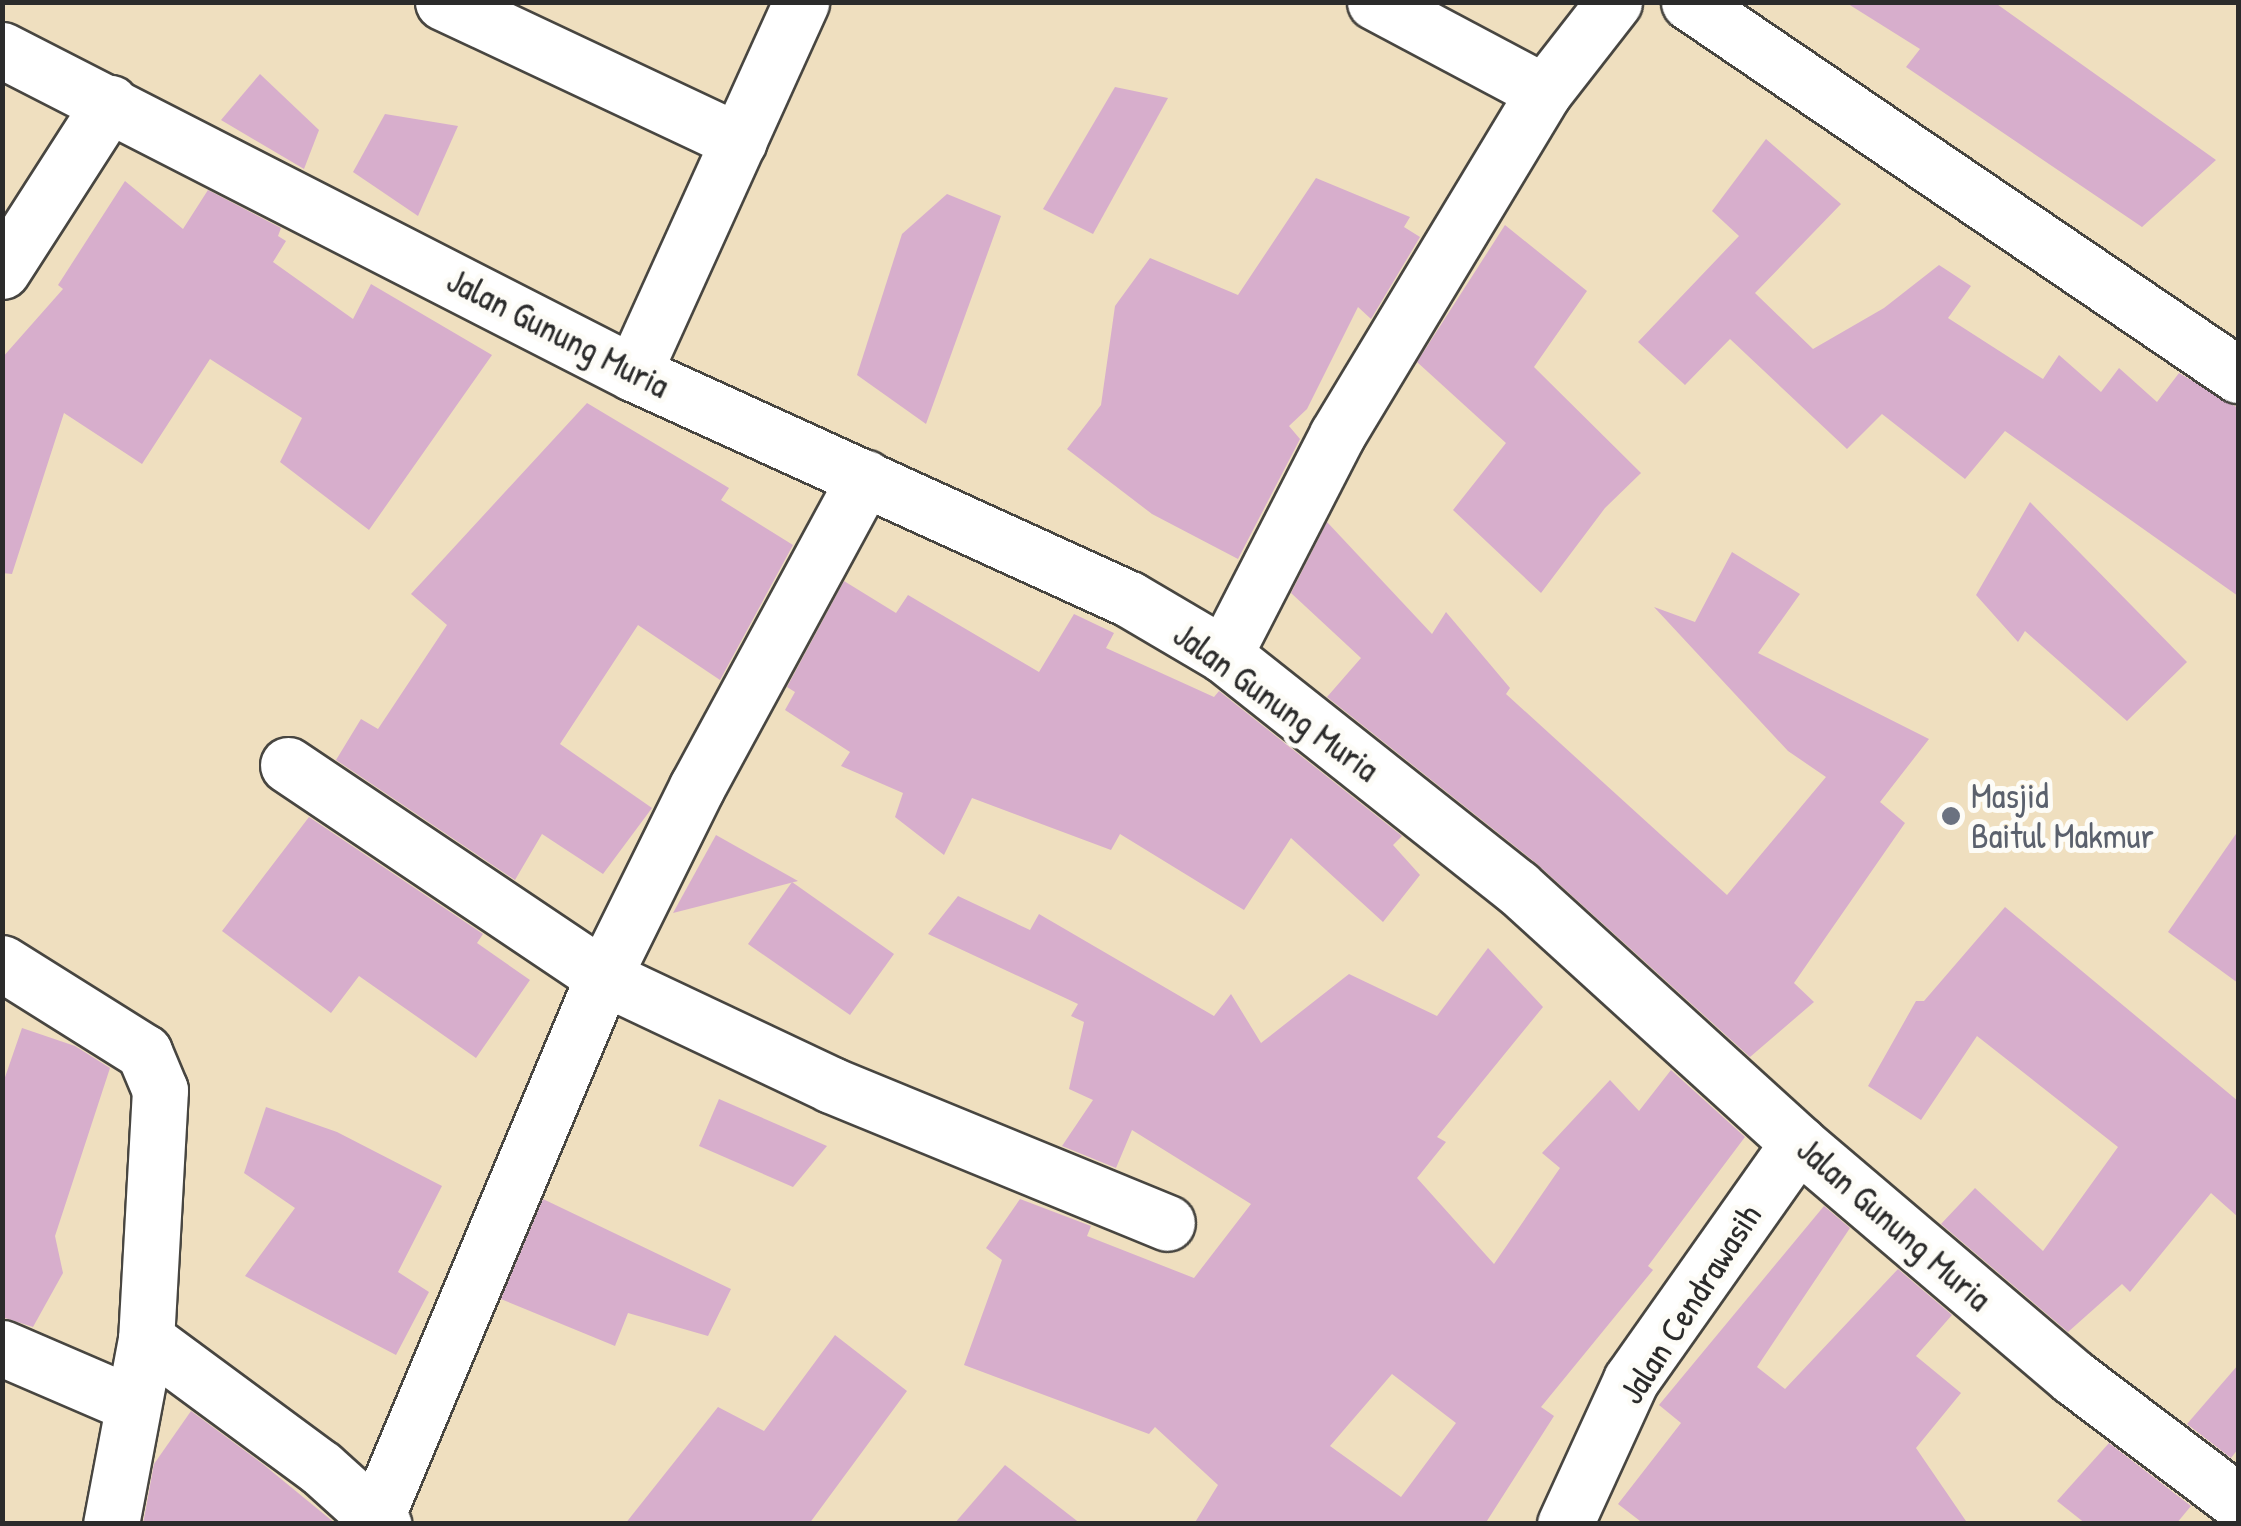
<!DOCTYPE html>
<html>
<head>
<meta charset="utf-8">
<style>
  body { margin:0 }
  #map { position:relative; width:2241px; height:1526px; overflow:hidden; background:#efdfbf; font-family:"Patrick Hand",sans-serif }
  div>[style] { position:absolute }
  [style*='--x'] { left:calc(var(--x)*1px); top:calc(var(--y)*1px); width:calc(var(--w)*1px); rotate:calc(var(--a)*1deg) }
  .building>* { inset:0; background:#d7aecc }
  .roads { filter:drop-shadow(2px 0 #484641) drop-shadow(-2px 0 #484641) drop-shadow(0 2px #484641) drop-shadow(0 -2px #484641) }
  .minor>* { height:55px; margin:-27.5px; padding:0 27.5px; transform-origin:27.5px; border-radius:27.5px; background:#fff }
  .dots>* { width:28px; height:28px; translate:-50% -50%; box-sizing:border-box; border:5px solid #fdfcf7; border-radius:50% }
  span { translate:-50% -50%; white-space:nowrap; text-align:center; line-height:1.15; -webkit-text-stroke:10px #fdfcf7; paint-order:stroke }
  .street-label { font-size:35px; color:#2b2b2b }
  .worship-label { font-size:35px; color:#5b616d }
  .left { translate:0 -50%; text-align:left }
  .frame { position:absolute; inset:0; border:5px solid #2b2b2b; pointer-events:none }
</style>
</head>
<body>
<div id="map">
  <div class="building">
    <div style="clip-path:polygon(1845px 2px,1994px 2px,2216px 160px,2142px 227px,1906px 67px,1920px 49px)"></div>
    <div style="clip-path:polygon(260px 74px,319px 130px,304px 169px,221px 120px)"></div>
    <div style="clip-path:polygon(1115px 87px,1168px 98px,1093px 234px,1043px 209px)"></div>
    <div style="clip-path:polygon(385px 114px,458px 126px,418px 216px,353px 172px)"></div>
    <div style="clip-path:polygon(1766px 139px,1841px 204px,1755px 293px,1813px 349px,1884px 308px,1939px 265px,1971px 286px,1948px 318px,2043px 379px,2059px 355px,2101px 392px,2119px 368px,2157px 402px,2179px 373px,2238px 408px,2238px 596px,2005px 431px,1965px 479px,1882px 414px,1847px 449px,1730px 339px,1685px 385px,1638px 342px,1739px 236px,1712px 211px)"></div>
    <div style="clip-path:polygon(1316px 178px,1410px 217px,1404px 227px,1420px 237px,1371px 319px,1358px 307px,1307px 409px,1289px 426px,1300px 439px,1238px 559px,1152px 514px,1067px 449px,1101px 405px,1115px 306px,1150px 258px,1238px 295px)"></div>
    <div style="clip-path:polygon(125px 181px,183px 229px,208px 190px,281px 228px,278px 236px,286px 241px,273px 262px,353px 319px,371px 284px,492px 355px,369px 530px,280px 462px,302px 418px,210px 359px,142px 464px,64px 413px,12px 574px,2px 573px,2px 358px,63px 289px,58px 285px)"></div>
    <div style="clip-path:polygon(947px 194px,1001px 216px,926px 424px,857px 375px,902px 234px)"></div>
    <div style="clip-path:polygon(1505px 225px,1587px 291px,1534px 367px,1641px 473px,1605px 508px,1541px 593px,1453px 510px,1506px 443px,1417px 362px)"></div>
    <div style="clip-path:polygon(587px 403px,729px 488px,721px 500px,793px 545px,720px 680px,638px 625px,560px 744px,652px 808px,603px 874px,542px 834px,515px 880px,336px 760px,361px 719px,378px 729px,447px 625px,411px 594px)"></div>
    <div style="clip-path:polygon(2030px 502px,2187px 662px,2127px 721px,2025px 631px,2018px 642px,1976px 595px)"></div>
    <div style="clip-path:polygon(1327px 522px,1432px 634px,1446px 612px,1510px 688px,1506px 694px,1727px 895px,1826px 777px,1788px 751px,1654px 607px,1695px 622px,1732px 552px,1800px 594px,1758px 653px,1929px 739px,1880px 802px,1905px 823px,1794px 983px,1814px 1002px,1750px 1057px,1536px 863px,1327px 697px,1361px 658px,1291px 593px)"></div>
    <div style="clip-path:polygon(844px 581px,896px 613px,908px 595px,1039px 672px,1074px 614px,1114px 633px,1106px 648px,1214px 697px,1219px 691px,1402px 836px,1393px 845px,1420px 875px,1383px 922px,1291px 838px,1244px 910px,1120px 834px,1111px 850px,972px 798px,944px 855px,895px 817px,903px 793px,841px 766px,850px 752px,785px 710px,795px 692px,787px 687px)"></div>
    <div style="clip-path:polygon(309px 817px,483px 934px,477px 943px,530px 980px,476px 1058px,359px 976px,331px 1013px,222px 931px)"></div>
    <div style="clip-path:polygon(2238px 831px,2238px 983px,2168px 932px)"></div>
    <div style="clip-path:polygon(716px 835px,798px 881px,673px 913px)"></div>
    <div style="clip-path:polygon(792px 882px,894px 954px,850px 1015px,748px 944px)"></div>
    <div style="clip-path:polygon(evenodd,958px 896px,1030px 930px,1039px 914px,1214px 1016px,1231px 994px,1261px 1043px,1349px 974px,1437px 1016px,1488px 948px,1543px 1007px,1437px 1137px,1446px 1142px,1417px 1178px,1494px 1264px,1560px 1168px,1542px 1153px,1610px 1080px,1639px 1111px,1671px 1070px,1745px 1137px,1648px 1266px,1653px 1270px,1541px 1407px,1554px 1416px,1485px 1524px,1194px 1524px,1218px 1485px,1155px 1427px,1149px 1434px,964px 1365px,1002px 1260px,986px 1248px,1020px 1199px,1091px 1226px,1087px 1236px,1194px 1278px,1251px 1204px,1132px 1130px,1116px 1168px,1062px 1146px,1093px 1100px,1069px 1089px,1084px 1022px,1071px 1016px,1078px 1004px,928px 934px,958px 896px,1392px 1374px,1456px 1423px,1401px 1497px,1330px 1446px,1392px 1374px)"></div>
    <div style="clip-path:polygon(2005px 907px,2238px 1101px,2238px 1217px,2211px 1193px,2130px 1292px,2122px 1284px,2068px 1332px,1941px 1224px,1975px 1188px,2043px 1251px,2118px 1147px,1977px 1036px,1921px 1120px,1868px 1086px,1916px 1001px,1924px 1001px)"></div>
    <div style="clip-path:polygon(22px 1028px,75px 1046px,110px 1068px,55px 1236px,63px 1273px,33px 1327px,2px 1317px,2px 1086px)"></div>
    <div style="clip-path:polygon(719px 1099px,827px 1146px,793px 1187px,699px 1146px)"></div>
    <div style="clip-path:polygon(266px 1107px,337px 1132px,442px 1186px,398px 1272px,429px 1292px,396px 1355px,245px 1276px,295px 1208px,244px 1173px)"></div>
    <div style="clip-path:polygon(543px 1199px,731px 1289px,708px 1336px,628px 1313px,615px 1346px,501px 1299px)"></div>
    <div style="clip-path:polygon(1824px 1206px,1850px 1228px,1757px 1367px,1785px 1389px,1898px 1269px,1952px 1315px,1916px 1356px,1961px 1393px,1916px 1448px,1968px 1524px,1644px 1524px,1618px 1504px,1681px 1423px,1659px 1405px)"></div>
    <div style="clip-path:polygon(835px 1335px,907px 1391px,809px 1524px,625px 1524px,718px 1407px,764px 1431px)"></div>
    <div style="clip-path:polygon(2238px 1365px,2238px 1449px,2231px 1458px,2187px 1424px)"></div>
    <div style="clip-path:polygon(191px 1411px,264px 1465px,336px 1524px,143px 1524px,154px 1464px)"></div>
    <div style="clip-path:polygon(2109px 1443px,2191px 1506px,2176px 1524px,2086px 1524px,2057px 1501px)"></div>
    <div style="clip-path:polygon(1005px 1465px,1081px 1524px,954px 1524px)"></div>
  </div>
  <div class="roads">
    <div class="minor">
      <div style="--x:443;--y:2;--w:327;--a:25.2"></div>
      <div style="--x:1375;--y:2;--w:191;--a:28"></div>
      <div style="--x:1689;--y:2;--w:664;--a:34.19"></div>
      <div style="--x:2;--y:50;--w:709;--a:27.11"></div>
      <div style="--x:633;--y:373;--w:545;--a:24.5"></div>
      <div style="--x:1129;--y:599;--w:110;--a:30.5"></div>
      <div style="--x:1224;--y:655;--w:374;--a:38.4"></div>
      <div style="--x:1517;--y:887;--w:380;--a:42.3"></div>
      <div style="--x:1798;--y:1143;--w:361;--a:40.4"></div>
      <div style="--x:2073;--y:1377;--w:207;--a:37.1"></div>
      <div style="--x:2;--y:271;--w:200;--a:-57.3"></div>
      <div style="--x:633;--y:373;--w:407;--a:-65.6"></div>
      <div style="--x:1224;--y:655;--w:247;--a:-62.8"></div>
      <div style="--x:1337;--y:435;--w:401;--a:-58.9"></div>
      <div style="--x:1544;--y:92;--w:114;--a:-52.1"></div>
      <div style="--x:288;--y:765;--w:380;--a:33.9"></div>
      <div style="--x:603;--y:977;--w:212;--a:-63.7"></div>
      <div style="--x:697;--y:787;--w:352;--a:-61.5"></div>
      <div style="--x:2;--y:963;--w:168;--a:32.1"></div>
      <div style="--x:144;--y:1052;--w:41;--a:67.2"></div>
      <div style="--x:160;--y:1090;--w:249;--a:93.2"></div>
      <div style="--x:146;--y:1339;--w:188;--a:100.7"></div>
      <div style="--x:146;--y:1339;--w:217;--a:36.4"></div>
      <div style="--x:321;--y:1468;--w:84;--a:42.1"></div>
      <div style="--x:2;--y:1348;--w:139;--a:23.3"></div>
      <div style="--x:376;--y:1517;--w:586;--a:-67.2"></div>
      <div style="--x:603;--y:977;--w:252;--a:25.3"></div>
      <div style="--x:831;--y:1085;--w:363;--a:22.3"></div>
      <div style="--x:1565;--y:1524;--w:158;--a:-65.4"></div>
      <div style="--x:1631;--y:1380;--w:290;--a:-54.8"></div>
    </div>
  </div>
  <div class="dots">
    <div style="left:1951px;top:816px;background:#6b7280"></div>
  </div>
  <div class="street-label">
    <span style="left:558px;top:333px;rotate:27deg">Jalan Gunung Muria</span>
    <span style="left:1276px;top:702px;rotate:36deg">Jalan Gunung Muria</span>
    <span style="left:1894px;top:1224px;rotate:41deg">Jalan Gunung Muria</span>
    <span style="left:1690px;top:1304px;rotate:-57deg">Jalan Cendrawasih</span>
  </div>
  <div class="worship-label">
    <span class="left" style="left:1971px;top:816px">Masjid<br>Baitul Makmur</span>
  </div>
  <div class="frame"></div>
</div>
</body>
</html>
